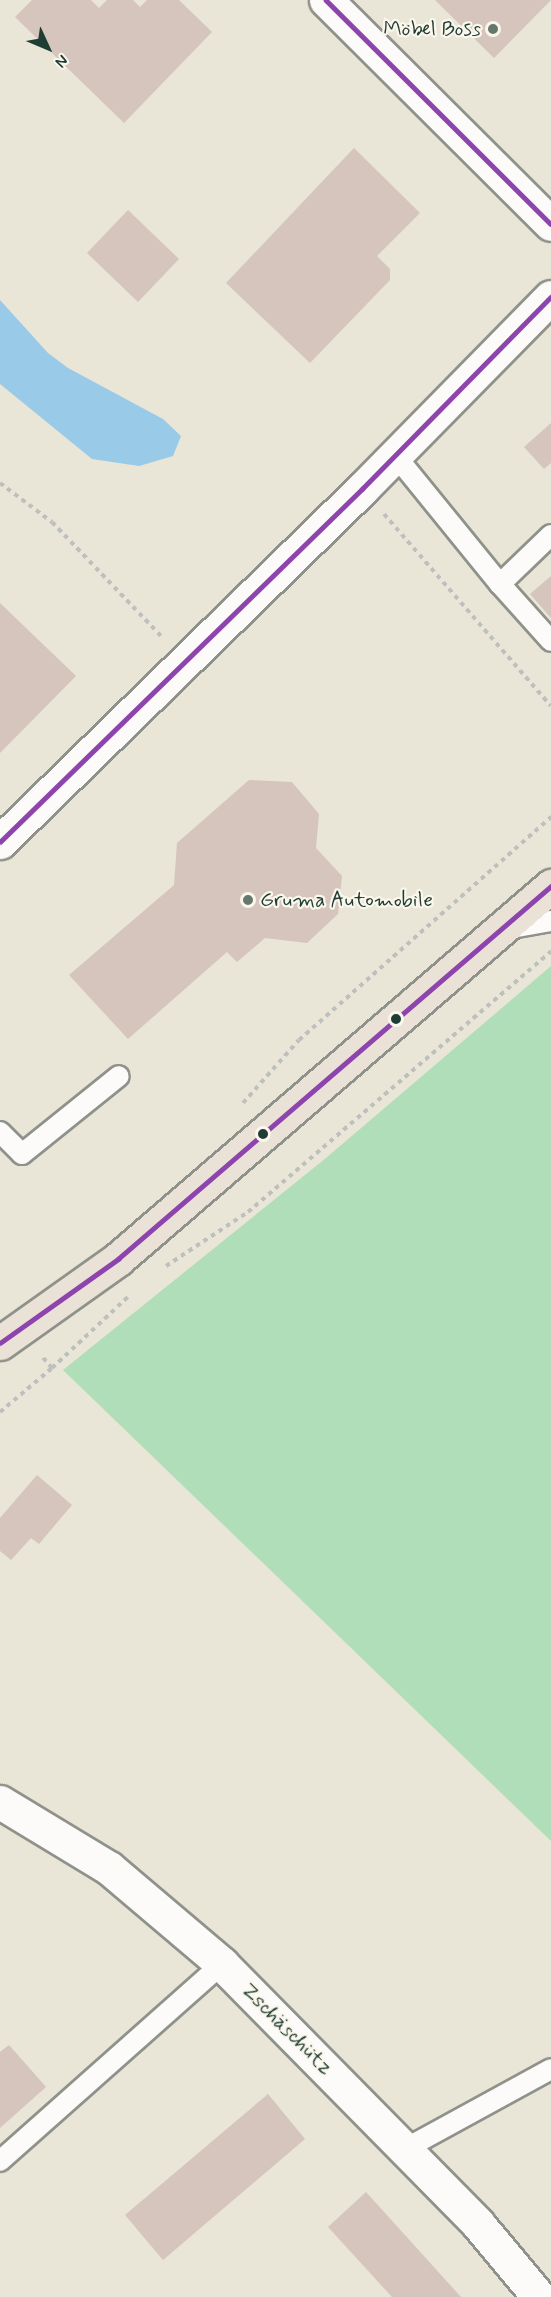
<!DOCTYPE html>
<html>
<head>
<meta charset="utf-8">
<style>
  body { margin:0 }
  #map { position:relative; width:551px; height:2297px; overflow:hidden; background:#e9e5d7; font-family:Mynerve,sans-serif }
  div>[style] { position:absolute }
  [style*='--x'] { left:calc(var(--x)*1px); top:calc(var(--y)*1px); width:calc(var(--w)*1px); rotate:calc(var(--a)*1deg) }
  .green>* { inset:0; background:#b0deb8 }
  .water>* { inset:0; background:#99cae7 }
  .building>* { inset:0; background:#d5c5bc }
  .path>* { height:4px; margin-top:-2px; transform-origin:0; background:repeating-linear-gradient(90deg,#bdc0bc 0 4.5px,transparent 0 9px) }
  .roads { filter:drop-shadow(2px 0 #8f928a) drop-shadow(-2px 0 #8f928a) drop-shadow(0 2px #8f928a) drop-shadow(0 -2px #8f928a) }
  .lane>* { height:20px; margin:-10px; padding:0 10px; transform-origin:10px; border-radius:10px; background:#fcfbf9 }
  .street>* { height:33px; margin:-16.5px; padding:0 16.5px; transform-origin:16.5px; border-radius:16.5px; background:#fcfbf9 }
  .primary>* { height:33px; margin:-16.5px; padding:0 16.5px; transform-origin:16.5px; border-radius:16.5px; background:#ebe2d7 }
  .bus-1>* { height:4.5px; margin:-2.25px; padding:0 2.25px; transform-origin:2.25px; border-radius:2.25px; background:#8e44ad }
  .dots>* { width:16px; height:16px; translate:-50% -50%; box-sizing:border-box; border:3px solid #fbf7ec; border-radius:50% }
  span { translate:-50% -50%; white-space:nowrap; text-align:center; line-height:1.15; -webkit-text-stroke:4.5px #fbf7ec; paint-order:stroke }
  .poi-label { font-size:21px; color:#1f3d34 }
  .right { translate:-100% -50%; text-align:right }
  .left { translate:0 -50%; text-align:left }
  .street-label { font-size:21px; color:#1f3d34 }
  .north { position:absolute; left:18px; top:18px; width:60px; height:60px; -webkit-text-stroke:4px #fbf7ec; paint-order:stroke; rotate:134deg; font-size:16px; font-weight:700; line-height:24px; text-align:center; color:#1f3d34 }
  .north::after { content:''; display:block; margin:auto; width:21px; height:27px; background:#1f3d34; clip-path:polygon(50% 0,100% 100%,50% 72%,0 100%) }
</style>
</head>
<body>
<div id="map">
  <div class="green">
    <div style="clip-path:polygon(551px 966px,551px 1841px,63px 1370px,326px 1158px)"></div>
  </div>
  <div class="water">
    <div style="clip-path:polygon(0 300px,48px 353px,68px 368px,163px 419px,181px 436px,173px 456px,139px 466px,92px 459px,0 384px)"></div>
  </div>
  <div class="building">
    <div style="clip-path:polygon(32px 0,91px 0,99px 8px,107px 0,133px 0,140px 7px,147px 0,179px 0,212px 32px,124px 123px,15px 17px)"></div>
    <div style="clip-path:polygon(435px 0,551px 0,494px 58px)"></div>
    <div style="clip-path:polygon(354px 148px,420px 213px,377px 256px,390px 269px,390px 280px,310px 363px,226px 283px)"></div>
    <div style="clip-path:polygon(128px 210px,179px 259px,138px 302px,87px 253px)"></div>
    <div style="clip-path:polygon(551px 423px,551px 463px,544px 469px,524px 447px)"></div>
    <div style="clip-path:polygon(551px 576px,551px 618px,530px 594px)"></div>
    <div style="clip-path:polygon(0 603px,76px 676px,0 753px)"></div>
    <div style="clip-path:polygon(249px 780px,292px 782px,319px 814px,316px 848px,342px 876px,338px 914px,307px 943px,265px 938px,237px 962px,227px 952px,128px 1039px,69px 975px,174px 885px,177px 843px)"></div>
    <div style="clip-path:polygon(37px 1475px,72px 1505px,39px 1544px,31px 1538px,11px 1560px,0 1551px,0 1518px)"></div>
    <div style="clip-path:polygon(9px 2045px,46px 2087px,0 2128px,0 2052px)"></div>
    <div style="clip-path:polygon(268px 2094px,305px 2139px,163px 2260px,125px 2215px)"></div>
    <div style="clip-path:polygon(366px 2192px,461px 2297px,392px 2297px,328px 2227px)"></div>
  </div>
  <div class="path">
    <div style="--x:0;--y:483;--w:65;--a:36.9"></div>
    <div style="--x:52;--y:522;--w:159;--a:46.3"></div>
    <div style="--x:384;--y:514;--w:254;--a:49"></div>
    <div style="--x:243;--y:1103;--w:84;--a:-48.4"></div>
    <div style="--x:299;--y:1040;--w:337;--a:-41.5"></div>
    <div style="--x:166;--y:1266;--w:98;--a:-33.4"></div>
    <div style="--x:248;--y:1212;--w:400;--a:-40.7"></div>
    <div style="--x:52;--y:1368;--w:107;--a:-43.1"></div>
    <div style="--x:0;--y:1412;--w:68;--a:-40.2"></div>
    <div style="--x:52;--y:1368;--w:18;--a:-131"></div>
  </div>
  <div class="roads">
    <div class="lane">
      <div style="--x:395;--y:455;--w:166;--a:50.9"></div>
      <div style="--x:551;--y:535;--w:71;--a:136.1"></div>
      <div style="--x:500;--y:584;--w:76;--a:48.2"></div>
      <div style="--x:506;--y:929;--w:46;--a:-10.1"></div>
      <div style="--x:0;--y:1132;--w:31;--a:45"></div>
      <div style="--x:22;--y:1154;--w:124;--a:-38.8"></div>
      <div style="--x:405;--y:2149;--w:166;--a:-28.7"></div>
      <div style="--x:0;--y:2161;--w:297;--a:-41.6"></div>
    </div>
    <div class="street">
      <div style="--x:326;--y:0;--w:317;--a:44.9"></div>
      <div style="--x:0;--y:842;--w:506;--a:-44.28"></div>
      <div style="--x:362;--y:489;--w:269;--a:-45.5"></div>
      <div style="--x:0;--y:1802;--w:127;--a:31.2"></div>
      <div style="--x:109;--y:1868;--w:148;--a:40.3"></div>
      <div style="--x:222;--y:1964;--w:365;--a:45.4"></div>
      <div style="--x:478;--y:2224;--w:95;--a:50.1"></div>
    </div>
    <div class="primary">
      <div style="--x:0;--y:1343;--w:145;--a:-35.4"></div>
      <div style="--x:118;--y:1259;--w:572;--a:-40.74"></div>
    </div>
  </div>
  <div class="bus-1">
    <div style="--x:326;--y:0;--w:317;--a:44.9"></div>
    <div style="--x:0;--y:842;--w:506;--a:-44.28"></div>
    <div style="--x:362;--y:489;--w:269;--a:-45.5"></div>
    <div style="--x:0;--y:1343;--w:145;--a:-35.4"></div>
    <div style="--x:118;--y:1259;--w:572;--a:-40.74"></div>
  </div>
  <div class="dots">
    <div style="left:493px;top:29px;background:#66786d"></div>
    <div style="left:248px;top:900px;background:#66786d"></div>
    <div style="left:396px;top:1019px;background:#1f3d34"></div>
    <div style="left:263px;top:1134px;background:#1f3d34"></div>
  </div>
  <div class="poi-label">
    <span class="right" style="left:481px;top:29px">Möbel Boss</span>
    <span class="left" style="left:260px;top:900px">Gruma Automobile</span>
  </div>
  <div class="street-label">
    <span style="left:287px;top:2029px;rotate:45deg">Zschäschütz</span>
  </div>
  <div class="north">N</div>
</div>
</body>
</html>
